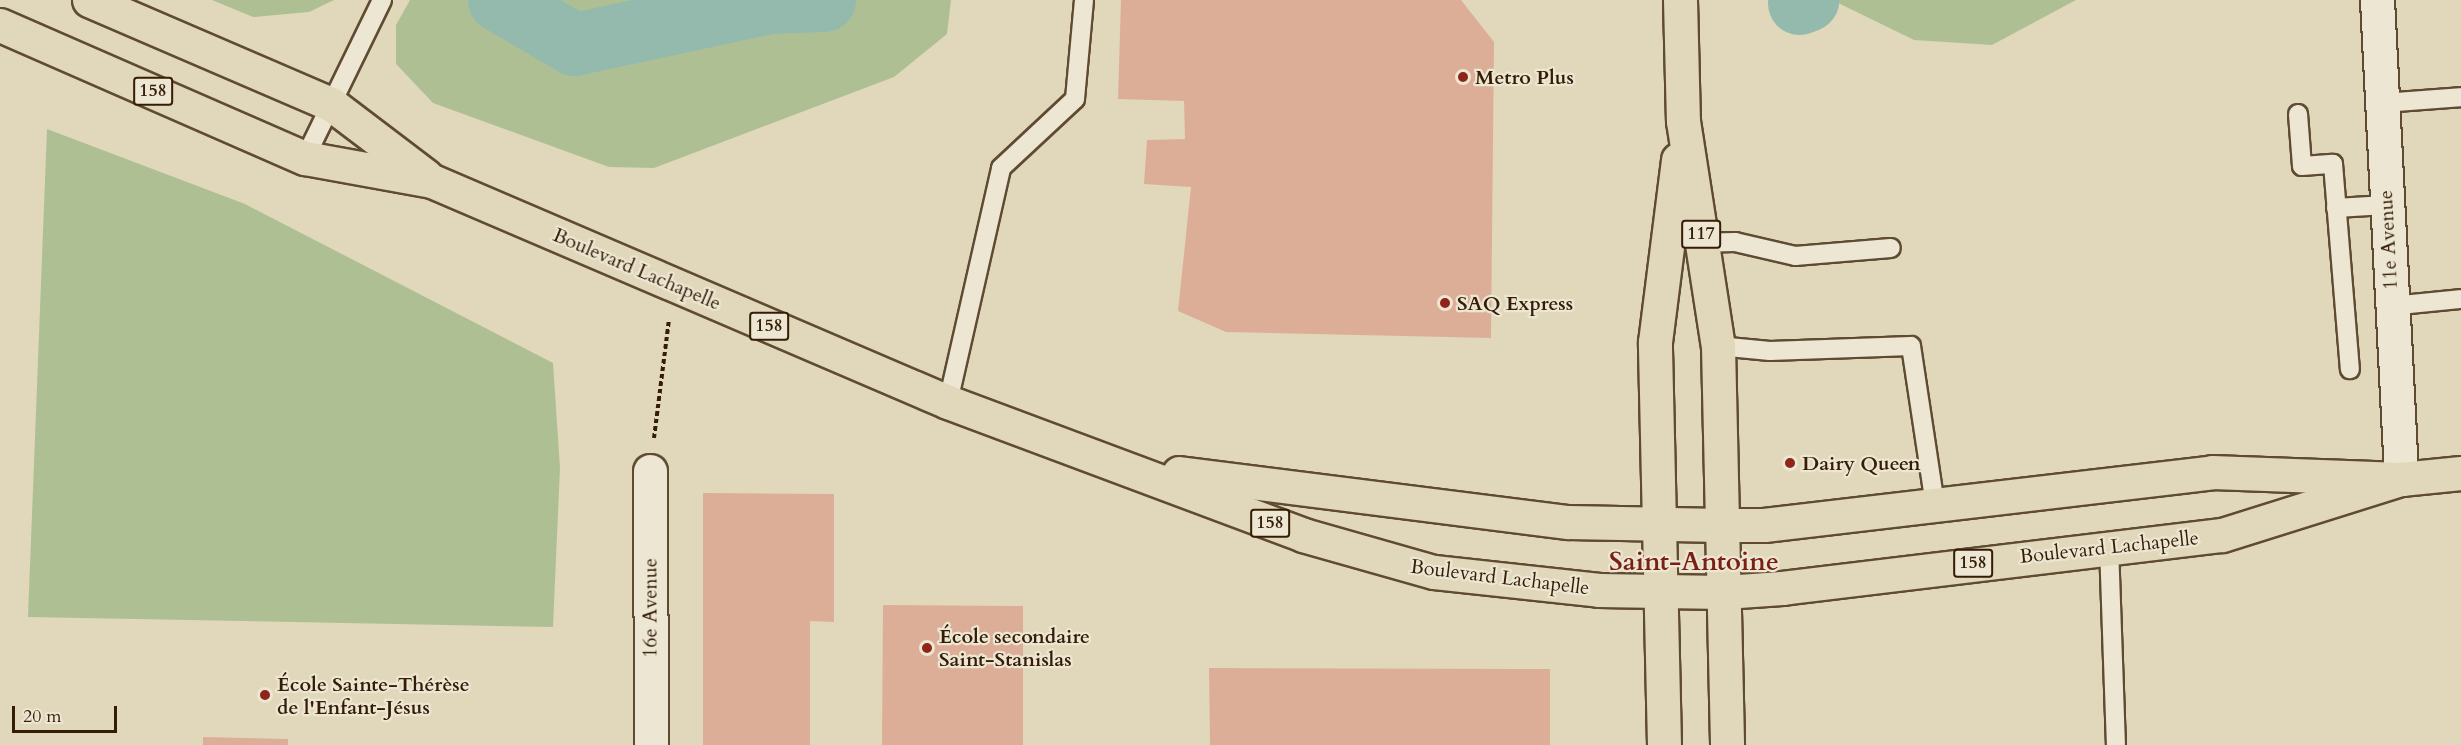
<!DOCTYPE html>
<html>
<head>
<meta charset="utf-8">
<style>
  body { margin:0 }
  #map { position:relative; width:2461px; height:745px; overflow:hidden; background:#e1d8bb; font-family:Cardo,serif }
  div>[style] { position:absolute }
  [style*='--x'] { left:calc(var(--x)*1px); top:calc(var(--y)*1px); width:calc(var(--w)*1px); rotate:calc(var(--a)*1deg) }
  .green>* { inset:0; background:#aec093 }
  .river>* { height:63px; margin:-31.5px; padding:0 31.5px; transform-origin:31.5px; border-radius:31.5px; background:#94baae }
  .building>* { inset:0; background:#ddae97 }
  .path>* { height:4px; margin-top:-2px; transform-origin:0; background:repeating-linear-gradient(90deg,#341c05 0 4.5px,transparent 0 7.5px) }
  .roads { filter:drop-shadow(2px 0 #5f4b32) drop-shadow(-2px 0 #5f4b32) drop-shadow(0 2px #5f4b32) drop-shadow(0 -2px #5f4b32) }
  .service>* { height:18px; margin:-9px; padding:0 9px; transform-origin:9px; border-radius:9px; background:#ece6d3 }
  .minor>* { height:33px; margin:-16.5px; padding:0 16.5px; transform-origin:16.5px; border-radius:16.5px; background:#ece6d3 }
  .primary>* { height:33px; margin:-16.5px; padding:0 16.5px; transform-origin:16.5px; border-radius:16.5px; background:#e1d8bb }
  .dots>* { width:16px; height:16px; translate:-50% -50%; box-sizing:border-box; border:3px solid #ece6d3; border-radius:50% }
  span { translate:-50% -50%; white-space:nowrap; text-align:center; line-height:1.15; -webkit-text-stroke:4.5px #ece6d3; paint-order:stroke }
  .shield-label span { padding:2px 4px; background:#ece6d3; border:2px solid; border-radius:4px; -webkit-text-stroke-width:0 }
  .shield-label { font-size:18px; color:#341c05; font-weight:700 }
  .poi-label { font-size:20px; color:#341c05; font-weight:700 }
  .left { translate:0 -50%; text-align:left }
  .street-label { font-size:20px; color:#341c05 }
  .district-label { font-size:26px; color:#7a1f14; font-weight:700 }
  .scale { position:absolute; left:12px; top:706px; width:105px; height:27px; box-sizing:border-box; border:3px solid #341c05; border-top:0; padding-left:8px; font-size:18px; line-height:21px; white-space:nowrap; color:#341c05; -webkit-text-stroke:4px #ece6d3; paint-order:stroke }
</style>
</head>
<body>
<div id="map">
  <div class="green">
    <div style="clip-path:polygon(212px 0,334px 0,309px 12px,253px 17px)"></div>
    <div style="clip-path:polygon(410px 0,951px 0,947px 34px,894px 77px,654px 168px,609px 167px,433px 103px,396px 64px,396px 25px)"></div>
    <div style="clip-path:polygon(1832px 0,2076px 0,1992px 45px,1914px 40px)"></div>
    <div style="clip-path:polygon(47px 129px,245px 204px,553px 363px,560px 468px,553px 627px,28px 617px)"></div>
  </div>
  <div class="river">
    <div style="--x:499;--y:0;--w:87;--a:30.4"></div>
    <div style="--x:574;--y:44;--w:200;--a:-12.1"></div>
    <div style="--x:770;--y:2;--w:54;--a:-2.1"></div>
    <div style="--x:1799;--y:3;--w:9;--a:-21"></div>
  </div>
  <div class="building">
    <div style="clip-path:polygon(1121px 0,1461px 0,1494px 42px,1491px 338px,1226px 332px,1178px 311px,1191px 187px,1144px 184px,1147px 140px,1185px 139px,1184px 101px,1118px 99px)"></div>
    <div style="clip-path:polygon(703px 493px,834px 494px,834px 622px,810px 621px,810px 745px,703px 745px)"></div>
    <div style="clip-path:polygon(883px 605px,1023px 606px,1023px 745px,882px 745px)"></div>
    <div style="clip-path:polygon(1209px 668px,1550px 669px,1550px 745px,1210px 745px)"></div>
    <div style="clip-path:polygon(203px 737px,288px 739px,288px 745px,203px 745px)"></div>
  </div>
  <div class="path">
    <div style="--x:654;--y:438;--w:119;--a:-82.8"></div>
  </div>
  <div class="roads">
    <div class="service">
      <div style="--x:2382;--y:103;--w:79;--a:-4.3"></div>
      <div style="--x:2298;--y:114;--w:52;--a:85.6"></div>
      <div style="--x:2302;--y:166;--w:31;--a:-4"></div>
      <div style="--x:2333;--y:164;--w:206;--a:85.3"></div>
      <div style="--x:305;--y:158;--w:176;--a:-64"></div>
      <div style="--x:2336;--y:208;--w:50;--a:-3.4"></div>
      <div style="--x:1694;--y:243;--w:41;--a:-1.4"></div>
      <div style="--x:1735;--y:242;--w:62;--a:13.1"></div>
      <div style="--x:1795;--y:256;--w:96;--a:-4.8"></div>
      <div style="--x:2391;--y:306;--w:70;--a:-5.7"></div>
      <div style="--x:1718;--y:346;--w:52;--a:5.5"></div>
      <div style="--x:1770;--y:351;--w:141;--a:-2"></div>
      <div style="--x:1911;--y:346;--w:161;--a:81.4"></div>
      <div style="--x:948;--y:402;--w:240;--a:-77.2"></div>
      <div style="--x:1001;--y:168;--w:101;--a:-43"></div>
      <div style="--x:1075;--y:99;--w:99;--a:-84.8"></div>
      <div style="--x:2109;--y:546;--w:199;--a:88"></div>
    </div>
    <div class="minor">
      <div style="--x:2377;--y:0;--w:480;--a:87.1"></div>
      <div style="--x:650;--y:471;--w:274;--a:89.8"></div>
    </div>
    <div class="primary">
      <div style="--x:89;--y:0;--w:263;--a:23.3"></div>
      <div style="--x:331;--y:104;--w:119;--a:37.2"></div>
      <div style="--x:1680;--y:0;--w:121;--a:88.6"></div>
      <div style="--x:1683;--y:121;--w:228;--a:81.2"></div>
      <div style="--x:1718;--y:346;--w:399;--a:88.7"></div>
      <div style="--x:0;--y:25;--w:333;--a:23.6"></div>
      <div style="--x:305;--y:158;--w:129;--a:10.3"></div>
      <div style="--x:432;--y:181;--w:561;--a:23.19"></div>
      <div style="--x:948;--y:402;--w:379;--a:20.5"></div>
      <div style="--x:1303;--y:535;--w:136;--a:15.8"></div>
      <div style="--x:1434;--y:572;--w:166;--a:6.2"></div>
      <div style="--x:1599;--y:590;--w:125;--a:0.9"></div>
      <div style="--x:1724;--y:592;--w:58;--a:-3.9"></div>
      <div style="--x:1782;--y:588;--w:443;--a:-6.9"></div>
      <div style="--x:2222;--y:535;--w:188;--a:-17.4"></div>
      <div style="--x:1179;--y:473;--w:392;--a:7.2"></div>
      <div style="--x:1568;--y:522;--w:153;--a:1.1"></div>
      <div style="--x:1721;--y:525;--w:43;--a:0"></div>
      <div style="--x:1764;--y:525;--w:451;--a:-6.7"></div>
      <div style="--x:2212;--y:472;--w:189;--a:2.1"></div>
      <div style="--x:2401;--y:479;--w:60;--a:-5.7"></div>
      <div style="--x:1664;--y:745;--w:403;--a:-91.3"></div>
      <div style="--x:1655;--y:342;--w:184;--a:-82.8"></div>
    </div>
  </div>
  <div class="dots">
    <div style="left:1463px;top:77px;background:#8f2418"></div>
    <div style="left:1445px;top:303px;background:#8f2418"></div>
    <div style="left:1790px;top:463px;background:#8f2418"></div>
    <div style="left:927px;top:648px;background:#8f2418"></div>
    <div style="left:265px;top:695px;background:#8f2418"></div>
  </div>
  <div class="shield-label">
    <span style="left:153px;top:91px">158</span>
    <span style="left:1701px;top:234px">117</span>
    <span style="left:769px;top:326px">158</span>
    <span style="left:1270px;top:523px">158</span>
    <span style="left:1973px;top:563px">158</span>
  </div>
  <div class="poi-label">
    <span class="left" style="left:1475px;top:77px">Metro Plus</span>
    <span class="left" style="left:1457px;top:303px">SAQ Express</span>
    <span class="left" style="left:1802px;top:463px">Dairy Queen</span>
    <span class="left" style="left:939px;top:648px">École secondaire<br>Saint-Stanislas</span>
    <span class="left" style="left:277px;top:696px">École Sainte-Thérèse<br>de l'Enfant-Jésus</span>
  </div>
  <div class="street-label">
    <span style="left:2388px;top:240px;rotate:-93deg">11e Avenue</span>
    <span style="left:637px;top:269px;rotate:23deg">Boulevard Lachapelle</span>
    <span style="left:2109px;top:547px;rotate:-6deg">Boulevard Lachapelle</span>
    <span style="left:1500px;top:577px;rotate:7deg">Boulevard Lachapelle</span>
    <span style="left:650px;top:608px;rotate:-90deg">16e Avenue</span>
  </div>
  <div class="district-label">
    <span style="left:1694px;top:562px">Saint-Antoine</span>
  </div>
  <div class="scale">20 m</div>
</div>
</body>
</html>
